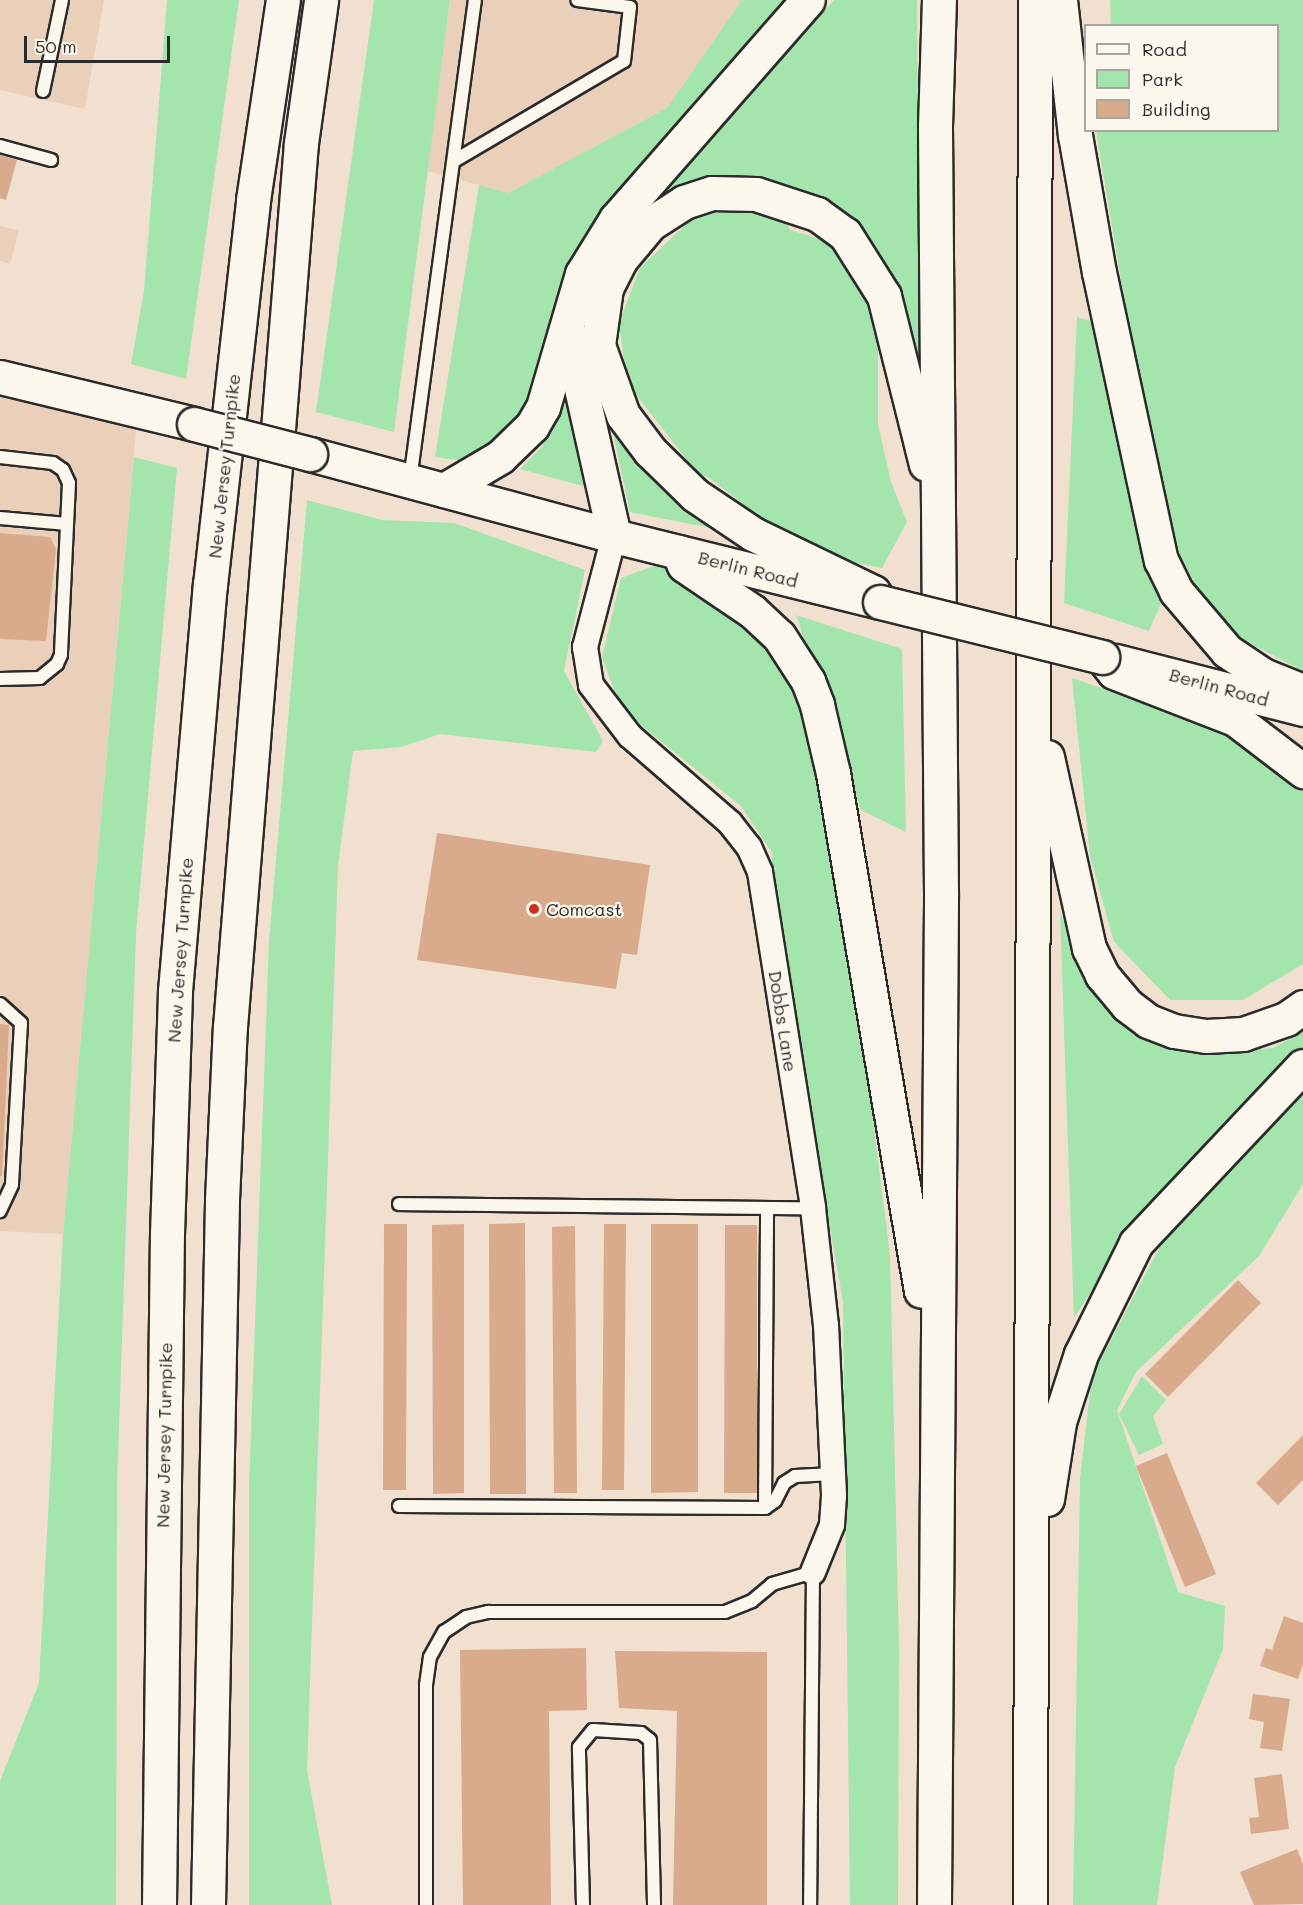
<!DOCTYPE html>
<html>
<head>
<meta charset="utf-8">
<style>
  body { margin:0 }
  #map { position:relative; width:1303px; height:1905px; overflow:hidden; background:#f1e0cf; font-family:Mali,sans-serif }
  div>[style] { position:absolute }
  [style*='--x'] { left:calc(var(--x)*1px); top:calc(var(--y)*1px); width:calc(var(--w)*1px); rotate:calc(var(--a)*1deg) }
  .built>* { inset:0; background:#ead0bb }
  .green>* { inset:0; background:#a4e5ae }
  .building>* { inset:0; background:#daaa8c }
  .roads { filter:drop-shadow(2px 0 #2b2b2b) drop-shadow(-2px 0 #2b2b2b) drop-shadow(0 2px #2b2b2b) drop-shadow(0 -2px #2b2b2b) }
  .service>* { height:12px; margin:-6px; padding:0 6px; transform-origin:6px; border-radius:6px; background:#fbf7ec }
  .minor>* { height:24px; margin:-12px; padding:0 12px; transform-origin:12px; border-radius:12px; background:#fbf7ec }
  .primary>* { height:33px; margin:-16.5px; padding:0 16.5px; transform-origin:16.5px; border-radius:16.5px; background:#fbf7ec }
  .motorway>* { height:33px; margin:-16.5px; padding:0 16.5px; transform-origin:16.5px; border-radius:16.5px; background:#fbf7ec }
  .bridges { filter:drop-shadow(2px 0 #2b2b2b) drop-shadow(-2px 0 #2b2b2b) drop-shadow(0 2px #2b2b2b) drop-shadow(0 -2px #2b2b2b) }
  .primary-bridge>* { height:33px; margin:-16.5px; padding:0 16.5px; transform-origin:16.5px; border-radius:16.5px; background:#fbf7ec }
  .dots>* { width:16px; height:16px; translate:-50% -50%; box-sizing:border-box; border:3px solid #fbf7ec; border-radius:50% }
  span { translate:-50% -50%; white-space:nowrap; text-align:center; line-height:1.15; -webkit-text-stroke:4.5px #fbf7ec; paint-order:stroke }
  .street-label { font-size:18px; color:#2b2b2b }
  .poi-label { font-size:18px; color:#2b2b2b }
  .left { translate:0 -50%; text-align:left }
  .legend { position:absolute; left:1084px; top:24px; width:195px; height:108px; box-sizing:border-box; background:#fbf7ec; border:2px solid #a8a59f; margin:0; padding:8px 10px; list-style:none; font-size:18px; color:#2b2b2b }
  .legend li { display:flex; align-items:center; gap:12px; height:30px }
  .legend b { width:30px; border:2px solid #a8a59f }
  .scale { position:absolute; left:24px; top:36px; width:146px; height:27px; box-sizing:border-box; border:3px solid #2b2b2b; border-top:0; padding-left:8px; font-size:18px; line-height:21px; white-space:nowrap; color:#2b2b2b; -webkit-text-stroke:4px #fbf7ec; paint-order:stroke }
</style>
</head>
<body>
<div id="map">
  <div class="built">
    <div style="clip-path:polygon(0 0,104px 0,85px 109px,0 90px)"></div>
    <div style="clip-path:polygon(450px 0,742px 0,668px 108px,508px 193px,427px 171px)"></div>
    <div style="clip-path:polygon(0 226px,19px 230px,10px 264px,0 261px)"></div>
    <div style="clip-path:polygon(0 377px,138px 411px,63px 1234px,0 1231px)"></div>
  </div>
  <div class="green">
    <div style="clip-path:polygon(167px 0,239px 0,186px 379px,131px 364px,144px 291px)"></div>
    <div style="clip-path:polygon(374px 0,450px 0,394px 432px,316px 412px)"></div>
    <div style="clip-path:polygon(742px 0,787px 0,705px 106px,632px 175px,569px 268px,532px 402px,494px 446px,464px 461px,435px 457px,479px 185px,508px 193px,667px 108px)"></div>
    <div style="clip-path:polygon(834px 0,917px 0,919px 355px,911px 353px,902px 306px,889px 268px,875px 245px,845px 215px,824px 202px,795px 187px,761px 180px,653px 204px)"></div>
    <div style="clip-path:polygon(1110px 0,1303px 0,1303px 671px,1217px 626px,1161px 517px,1096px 131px,1278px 130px,1278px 26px,1111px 25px)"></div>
    <div style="clip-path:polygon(699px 212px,783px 213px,790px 230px,824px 240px,848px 253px,878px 310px,878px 424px,891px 482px,907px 522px,882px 568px,842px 560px,781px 533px,708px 477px,698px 474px,627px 383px,619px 323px,640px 268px)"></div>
    <div style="clip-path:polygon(1077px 317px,1102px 324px,1166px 591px,1149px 631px,1064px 603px)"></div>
    <div style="clip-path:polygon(601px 377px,721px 530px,630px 512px)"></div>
    <div style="clip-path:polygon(569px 397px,598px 490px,520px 469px,541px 448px)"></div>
    <div style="clip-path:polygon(134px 457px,177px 468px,136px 933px,117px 1485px,116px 1905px,0 1905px,0 1781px,39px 1683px,63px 1234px)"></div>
    <div style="clip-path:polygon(307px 500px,382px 520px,454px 523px,585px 570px,564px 671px,603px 741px,596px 752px,440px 734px,401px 747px,353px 751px,338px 866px,307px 1770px,332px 1905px,249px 1905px,249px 1487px,269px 941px)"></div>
    <div style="clip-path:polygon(671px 560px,797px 673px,844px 891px,890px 1255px,899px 1648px,898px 1905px,850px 1905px,843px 1302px,772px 894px,772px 853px,741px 806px,621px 709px,602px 657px,621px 578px)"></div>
    <div style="clip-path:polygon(796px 615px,902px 649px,906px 832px,861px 810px)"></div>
    <div style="clip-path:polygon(1072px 678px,1240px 736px,1303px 792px,1303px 964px,1243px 1000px,1170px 1000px,1114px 942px,1090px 856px)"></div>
    <div style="clip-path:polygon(1060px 913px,1115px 1014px,1203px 1054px,1273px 1048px,1303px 1032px,1303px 1049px,1122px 1244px,1074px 1318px)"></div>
    <div style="clip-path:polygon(1303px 1092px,1303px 1184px,1259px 1256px,1136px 1372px,1117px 1410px,1178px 1592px,1225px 1606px,1223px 1649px,1175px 1767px,1157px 1905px,1073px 1905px,1080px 1478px,1092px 1376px,1166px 1235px)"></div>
    <div style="clip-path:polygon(1142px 1376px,1166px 1400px,1153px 1416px,1163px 1444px,1139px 1455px,1119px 1414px)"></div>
  </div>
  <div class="building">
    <div style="clip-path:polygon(0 155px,17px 160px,6px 200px,0 198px)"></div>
    <div style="clip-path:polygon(0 533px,50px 537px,56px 549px,46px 641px,0 639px)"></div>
    <div style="clip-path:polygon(437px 833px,650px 865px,637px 955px,622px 953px,616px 989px,417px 960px)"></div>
    <div style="clip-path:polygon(0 1024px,9px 1025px,2px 1176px,0 1176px)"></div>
    <div style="clip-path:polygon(525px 1223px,526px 1494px,490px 1494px,489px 1224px)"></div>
    <div style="clip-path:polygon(384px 1224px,407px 1224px,406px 1490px,383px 1490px)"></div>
    <div style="clip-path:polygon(464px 1224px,464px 1493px,433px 1494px,432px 1225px)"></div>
    <div style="clip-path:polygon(604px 1224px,626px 1224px,624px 1490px,602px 1490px)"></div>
    <div style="clip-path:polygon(651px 1224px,698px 1224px,698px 1492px,651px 1493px)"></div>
    <div style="clip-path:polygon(725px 1225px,757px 1225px,757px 1493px,724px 1493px)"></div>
    <div style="clip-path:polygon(575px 1226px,577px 1493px,554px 1493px,552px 1227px)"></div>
    <div style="clip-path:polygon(1238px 1280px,1261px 1303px,1168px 1397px,1145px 1374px)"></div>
    <div style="clip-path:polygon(1303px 1435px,1303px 1480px,1278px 1505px,1256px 1483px)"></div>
    <div style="clip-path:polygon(1167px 1453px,1216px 1574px,1185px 1587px,1136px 1466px)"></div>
    <div style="clip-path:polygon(1284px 1616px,1303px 1623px,1303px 1665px,1298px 1679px,1260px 1666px,1266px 1648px,1272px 1650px)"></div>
    <div style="clip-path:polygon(586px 1648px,587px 1710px,549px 1711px,551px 1905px,463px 1905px,460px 1650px)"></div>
    <div style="clip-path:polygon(615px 1651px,767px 1652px,767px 1905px,673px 1905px,677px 1711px,619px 1708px)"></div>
    <div style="clip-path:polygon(1253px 1694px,1290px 1699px,1282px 1751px,1260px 1748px,1264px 1722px,1249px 1719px)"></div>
    <div style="clip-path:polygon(1282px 1774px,1289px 1829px,1251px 1834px,1249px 1818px,1259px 1817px,1254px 1778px)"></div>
    <div style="clip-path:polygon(1297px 1849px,1303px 1864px,1303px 1904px,1254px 1905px,1240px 1872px)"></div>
  </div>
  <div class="roads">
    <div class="service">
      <div style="--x:43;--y:91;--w:93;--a:-78.2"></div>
      <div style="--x:0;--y:146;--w:53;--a:15.4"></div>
      <div style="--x:454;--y:161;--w:197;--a:-30.5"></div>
      <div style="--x:624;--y:61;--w:54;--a:-83.7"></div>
      <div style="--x:630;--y:7;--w:53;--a:-172.5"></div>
      <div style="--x:0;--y:457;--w:53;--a:6.5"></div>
      <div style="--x:53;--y:463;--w:12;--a:35"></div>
      <div style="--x:63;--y:470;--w:14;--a:65"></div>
      <div style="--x:69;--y:483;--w:172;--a:92.7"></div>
      <div style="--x:61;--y:655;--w:10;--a:114"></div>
      <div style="--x:57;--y:664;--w:22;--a:141"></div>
      <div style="--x:40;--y:678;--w:40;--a:178.6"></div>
      <div style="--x:410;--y:480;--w:484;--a:-82.3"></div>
      <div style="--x:0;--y:518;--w:67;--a:5.1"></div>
      <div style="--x:0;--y:1004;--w:28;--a:42"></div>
      <div style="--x:21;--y:1023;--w:162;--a:93.2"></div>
      <div style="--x:12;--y:1185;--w:29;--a:115"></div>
      <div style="--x:399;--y:1204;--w:414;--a:0.6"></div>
      <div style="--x:399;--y:1506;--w:366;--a:0.3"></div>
      <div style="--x:765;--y:1508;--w:12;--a:-35"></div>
      <div style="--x:775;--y:1501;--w:20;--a:-63"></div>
      <div style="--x:784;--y:1483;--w:13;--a:-32"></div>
      <div style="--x:795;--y:1476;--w:38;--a:-3"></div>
      <div style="--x:765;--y:1508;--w:300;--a:-89.6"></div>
      <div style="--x:426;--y:1905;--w:220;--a:-90"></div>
      <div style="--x:426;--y:1685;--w:28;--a:-82"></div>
      <div style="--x:430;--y:1657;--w:29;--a:-61"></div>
      <div style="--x:444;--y:1632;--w:27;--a:-34"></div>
      <div style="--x:466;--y:1617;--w:23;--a:-13"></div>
      <div style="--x:488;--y:1612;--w:237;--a:0"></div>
      <div style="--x:725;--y:1612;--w:29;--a:-22"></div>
      <div style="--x:752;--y:1601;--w:26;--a:-40"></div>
      <div style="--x:772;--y:1584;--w:43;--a:-16.3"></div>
      <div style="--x:813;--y:1572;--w:333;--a:90.5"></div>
      <div style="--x:583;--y:1905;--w:158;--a:-91.5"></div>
      <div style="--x:579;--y:1747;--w:22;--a:-51"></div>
      <div style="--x:593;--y:1730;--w:48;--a:3.6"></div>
      <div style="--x:641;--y:1733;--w:11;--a:38"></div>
      <div style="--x:650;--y:1740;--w:165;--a:88.6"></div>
    </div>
    <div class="minor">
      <div style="--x:614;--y:536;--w:115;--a:104.6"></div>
      <div style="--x:585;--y:647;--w:38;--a:81"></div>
      <div style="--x:591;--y:685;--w:64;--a:52.6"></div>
      <div style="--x:630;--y:736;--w:133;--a:41"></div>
      <div style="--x:730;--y:823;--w:31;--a:52"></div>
      <div style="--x:749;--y:847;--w:27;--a:66"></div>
      <div style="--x:760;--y:872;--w:340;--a:81"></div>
      <div style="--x:813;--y:1208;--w:118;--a:83.7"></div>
      <div style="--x:826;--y:1325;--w:171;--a:87.3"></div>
      <div style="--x:834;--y:1496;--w:29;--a:94"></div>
      <div style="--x:832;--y:1525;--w:51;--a:112"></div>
    </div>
    <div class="primary">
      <div style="--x:0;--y:377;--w:200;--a:13.6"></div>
      <div style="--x:310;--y:454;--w:315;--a:15.1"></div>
      <div style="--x:614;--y:536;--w:270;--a:13.9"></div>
      <div style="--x:1116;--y:661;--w:193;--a:14.4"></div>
    </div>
    <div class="motorway">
      <div style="--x:1060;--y:0;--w:136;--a:83.7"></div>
      <div style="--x:1075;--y:135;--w:139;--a:80.1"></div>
      <div style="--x:1099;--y:272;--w:295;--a:77.9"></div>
      <div style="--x:1161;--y:560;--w:34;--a:64"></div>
      <div style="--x:1176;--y:591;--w:79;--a:49.6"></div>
      <div style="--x:1227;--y:651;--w:43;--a:33.7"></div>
      <div style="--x:1263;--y:675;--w:43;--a:21.8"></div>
      <div style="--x:568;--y:330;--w:211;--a:77.4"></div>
      <div style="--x:444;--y:490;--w:65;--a:-30.5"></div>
      <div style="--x:500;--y:457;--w:45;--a:-44.1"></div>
      <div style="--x:532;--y:426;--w:22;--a:-60"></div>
      <div style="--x:543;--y:407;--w:139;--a:-73.7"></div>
      <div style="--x:582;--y:274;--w:65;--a:-58.3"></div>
      <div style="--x:616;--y:219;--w:291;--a:-48.8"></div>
      <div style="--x:678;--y:552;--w:14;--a:65"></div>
      <div style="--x:684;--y:565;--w:82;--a:34.1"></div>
      <div style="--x:752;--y:611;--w:37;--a:43"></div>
      <div style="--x:779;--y:636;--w:54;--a:57.2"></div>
      <div style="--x:808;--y:681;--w:26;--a:69"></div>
      <div style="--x:817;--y:705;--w:70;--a:76.8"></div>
      <div style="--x:833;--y:773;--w:525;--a:80.36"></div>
      <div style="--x:880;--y:602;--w:12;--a:-125"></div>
      <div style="--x:873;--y:592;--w:133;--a:-154.2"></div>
      <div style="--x:753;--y:534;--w:70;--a:-146.1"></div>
      <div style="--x:695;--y:495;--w:63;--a:-135.6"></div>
      <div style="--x:650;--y:451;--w:45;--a:-126.9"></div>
      <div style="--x:623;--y:415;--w:74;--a:-109.7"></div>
      <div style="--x:598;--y:345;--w:58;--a:-82"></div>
      <div style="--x:606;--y:288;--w:31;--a:-63"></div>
      <div style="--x:620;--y:260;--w:47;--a:-50.2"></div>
      <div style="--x:650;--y:224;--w:40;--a:-32.9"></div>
      <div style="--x:684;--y:202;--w:29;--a:-18"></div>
      <div style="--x:712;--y:193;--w:44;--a:1.3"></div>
      <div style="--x:756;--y:194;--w:64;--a:18.2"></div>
      <div style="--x:817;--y:214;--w:34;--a:36"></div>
      <div style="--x:845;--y:234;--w:73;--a:57.8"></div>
      <div style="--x:884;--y:296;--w:173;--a:76"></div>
      <div style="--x:1102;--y:657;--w:19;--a:51"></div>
      <div style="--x:1114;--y:672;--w:130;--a:21.2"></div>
      <div style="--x:1235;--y:719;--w:86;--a:37.4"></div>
      <div style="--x:1047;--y:757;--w:196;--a:77.6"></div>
      <div style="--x:1089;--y:948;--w:30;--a:64"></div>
      <div style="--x:1102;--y:975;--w:39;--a:50"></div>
      <div style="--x:1127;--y:1005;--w:26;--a:37"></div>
      <div style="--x:1148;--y:1021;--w:28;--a:21"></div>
      <div style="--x:1174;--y:1031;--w:32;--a:9"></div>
      <div style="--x:1206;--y:1036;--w:37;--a:-3"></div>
      <div style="--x:1243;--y:1034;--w:46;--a:-19.2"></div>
      <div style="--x:1286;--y:1019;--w:21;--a:-35"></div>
      <div style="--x:1047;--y:1499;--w:78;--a:-81.1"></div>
      <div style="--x:1059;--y:1422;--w:71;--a:-72.1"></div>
      <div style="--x:1081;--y:1354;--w:124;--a:-63.6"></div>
      <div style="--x:1136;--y:1243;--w:243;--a:-46.7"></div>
      <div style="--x:159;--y:1905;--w:671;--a:-89.32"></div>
      <div style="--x:167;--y:1234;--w:243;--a:-88.1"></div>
      <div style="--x:175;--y:991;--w:408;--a:-85.1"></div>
      <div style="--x:210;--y:585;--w:387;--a:-83.6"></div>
      <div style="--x:253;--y:200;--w:202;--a:-81.5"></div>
      <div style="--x:208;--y:1905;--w:705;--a:-88.86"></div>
      <div style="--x:222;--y:1200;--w:173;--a:-87.4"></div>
      <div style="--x:230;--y:1027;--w:887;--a:-85.41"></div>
      <div style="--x:301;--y:143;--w:144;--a:-82"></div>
      <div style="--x:934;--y:1905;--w:1013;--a:-89.6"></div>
      <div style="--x:941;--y:892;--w:766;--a:-90.45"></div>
      <div style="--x:935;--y:126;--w:126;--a:-88.2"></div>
      <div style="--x:1030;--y:1905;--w:1905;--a:-89.85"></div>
    </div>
  </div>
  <div class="bridges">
    <div class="primary-bridge">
      <div style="--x:194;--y:424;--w:120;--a:14.5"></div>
      <div style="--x:880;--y:602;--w:229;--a:13.9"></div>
    </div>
  </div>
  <div class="dots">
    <div style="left:534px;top:909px;background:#c8321e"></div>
  </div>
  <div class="street-label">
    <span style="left:224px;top:466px;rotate:-84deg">New Jersey Turnpike</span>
    <span style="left:748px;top:569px;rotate:14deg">Berlin Road</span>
    <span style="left:1219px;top:687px;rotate:15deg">Berlin Road</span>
    <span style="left:180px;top:950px;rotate:-86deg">New Jersey Turnpike</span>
    <span style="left:783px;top:1021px;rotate:81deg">Dobbs Lane</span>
    <span style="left:164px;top:1435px;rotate:-89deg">New Jersey Turnpike</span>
  </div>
  <div class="poi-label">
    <span class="left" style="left:546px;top:909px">Comcast</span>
  </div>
  <ul class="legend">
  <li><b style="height:8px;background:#fbf7ec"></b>Road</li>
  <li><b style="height:16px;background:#a4e5ae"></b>Park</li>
  <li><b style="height:16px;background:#daaa8c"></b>Building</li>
  </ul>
  <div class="scale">50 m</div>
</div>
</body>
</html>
